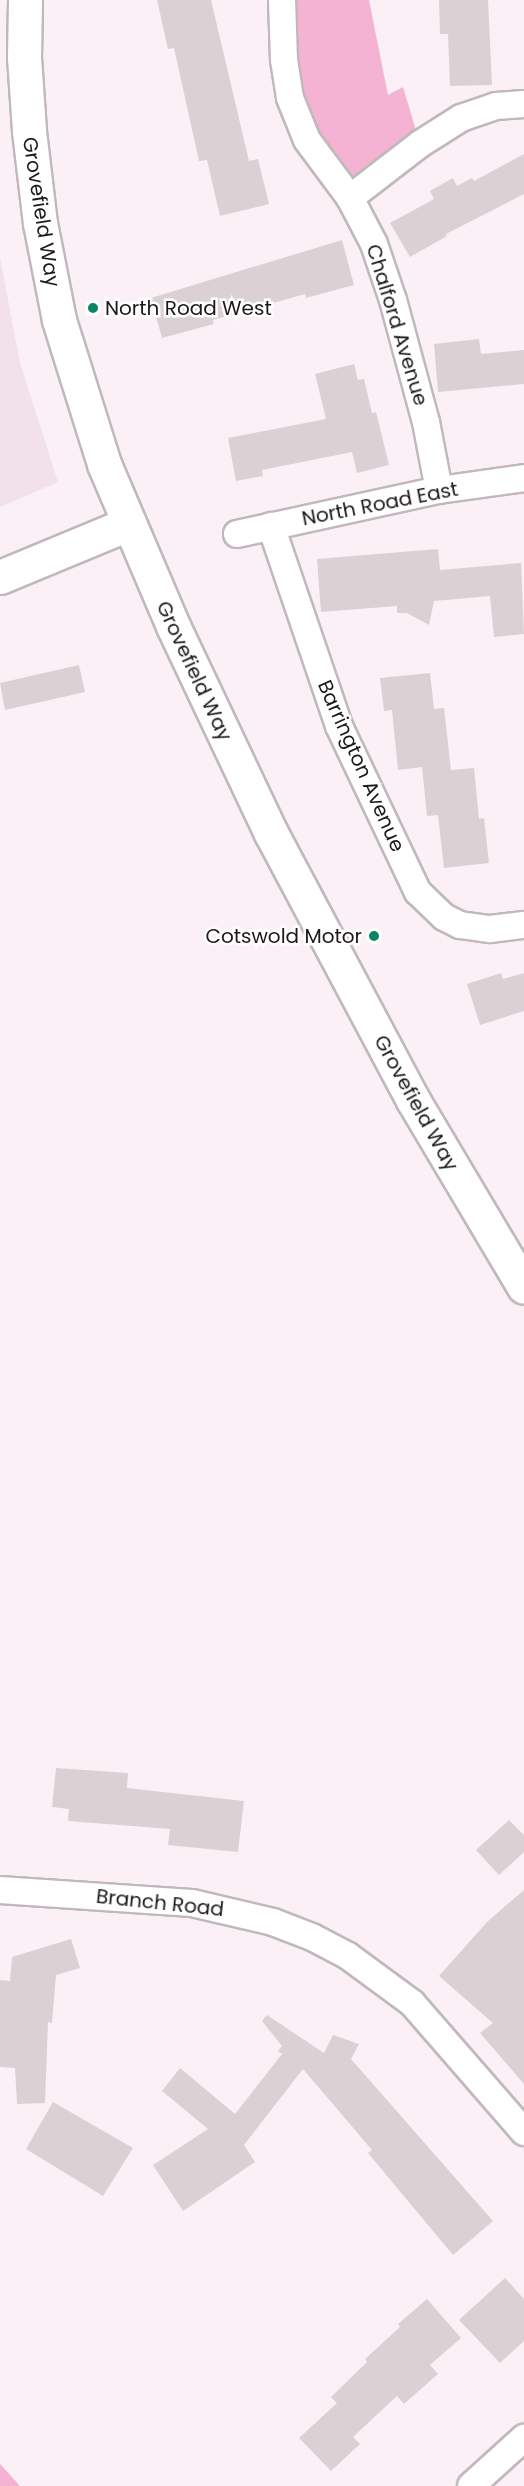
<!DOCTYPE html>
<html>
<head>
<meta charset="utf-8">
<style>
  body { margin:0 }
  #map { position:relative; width:524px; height:2486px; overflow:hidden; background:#faf0f5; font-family:Poppins,sans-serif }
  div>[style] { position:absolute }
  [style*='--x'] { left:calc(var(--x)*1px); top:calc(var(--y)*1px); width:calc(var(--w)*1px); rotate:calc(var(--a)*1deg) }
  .built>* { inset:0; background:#f3e1e9 }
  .green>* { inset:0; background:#f4b3d2 }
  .building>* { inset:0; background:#dbd1d5 }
  .roads { filter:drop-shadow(2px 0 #c2b8bc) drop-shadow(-2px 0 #c2b8bc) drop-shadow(0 2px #c2b8bc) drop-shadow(0 -2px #c2b8bc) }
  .street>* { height:26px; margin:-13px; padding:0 13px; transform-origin:13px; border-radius:13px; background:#fff }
  .secondary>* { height:33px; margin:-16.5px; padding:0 16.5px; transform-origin:16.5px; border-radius:16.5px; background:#fff }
  .dots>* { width:16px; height:16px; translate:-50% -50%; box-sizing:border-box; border:3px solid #fff; border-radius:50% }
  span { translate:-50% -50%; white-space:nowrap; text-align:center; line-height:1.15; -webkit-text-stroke:5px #fff; paint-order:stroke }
  .street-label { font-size:20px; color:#1c181a }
  .poi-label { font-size:20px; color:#1c181a }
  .left { translate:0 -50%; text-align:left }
  .right { translate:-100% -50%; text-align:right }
</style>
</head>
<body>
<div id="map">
  <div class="built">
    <div style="clip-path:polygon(0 258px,20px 363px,58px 482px,0 507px)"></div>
  </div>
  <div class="green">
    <div style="clip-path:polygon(282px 0,369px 0,388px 95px,403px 87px,420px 144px,350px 198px,307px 140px)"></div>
    <div style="clip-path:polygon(0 2464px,20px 2486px,0 2486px)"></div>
  </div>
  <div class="building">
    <div style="clip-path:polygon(157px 0,211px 0,249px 161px,258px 159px,269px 204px,220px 216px,207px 160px,199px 161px,174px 48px,168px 49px)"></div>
    <div style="clip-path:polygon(439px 0,488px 0,492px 85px,450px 86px,448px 34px,440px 34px)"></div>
    <div style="clip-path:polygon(524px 154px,524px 194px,446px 234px,447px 236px,410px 257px,390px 223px,434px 199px,430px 191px,453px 178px,457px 186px,472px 178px,474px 181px)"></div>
    <div style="clip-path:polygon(342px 240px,354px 285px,306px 298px,305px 294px,213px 320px,214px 324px,162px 338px,151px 298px)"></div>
    <div style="clip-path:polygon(479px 339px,481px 354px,524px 350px,524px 384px,438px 392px,434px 344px)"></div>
    <div style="clip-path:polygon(354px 364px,358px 380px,364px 379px,372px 413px,376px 412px,389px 465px,357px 473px,352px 452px,262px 470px,263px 476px,236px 481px,228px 438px,326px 419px,315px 374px)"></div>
    <div style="clip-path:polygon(438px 549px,440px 570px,521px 563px,524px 634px,494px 637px,490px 596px,434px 601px,429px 625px,407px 613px,397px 613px,397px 606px,321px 612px,317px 559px)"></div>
    <div style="clip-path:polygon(79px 665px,85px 692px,5px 710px,0 683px)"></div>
    <div style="clip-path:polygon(430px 673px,434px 709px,444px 708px,451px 770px,474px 768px,479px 819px,484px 818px,489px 863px,444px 868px,438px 815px,427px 816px,422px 767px,398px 770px,392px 710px,384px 711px,380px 678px)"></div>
    <div style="clip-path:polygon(501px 973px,503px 979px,524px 973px,524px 1011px,480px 1025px,467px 984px)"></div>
    <div style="clip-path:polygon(56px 1768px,128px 1773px,127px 1788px,244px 1801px,238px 1852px,168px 1845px,170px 1829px,68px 1821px,69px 1809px,52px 1807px)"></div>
    <div style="clip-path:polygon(509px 1820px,524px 1835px,524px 1852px,499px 1875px,476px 1850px)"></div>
    <div style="clip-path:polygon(524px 1890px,524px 2084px,480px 2033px,493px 2023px,439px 1976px,487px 1922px)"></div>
    <div style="clip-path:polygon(71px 1939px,80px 1968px,56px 1975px,52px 2023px,48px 2022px,45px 2103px,17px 2104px,15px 2068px,0 2067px,0 1980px,10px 1981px,12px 1957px)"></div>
    <div style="clip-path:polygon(267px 2015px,324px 2053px,333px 2035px,359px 2044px,351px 2059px,493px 2221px,453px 2255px,368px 2153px,372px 2150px,303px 2069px,244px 2145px,255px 2162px,183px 2211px,153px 2165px,208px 2129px,162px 2091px,180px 2068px,235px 2114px,282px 2054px,278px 2051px,282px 2046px,262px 2021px)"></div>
    <div style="clip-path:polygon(53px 2102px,133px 2148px,103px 2196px,26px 2149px)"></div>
    <div style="clip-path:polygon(505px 2278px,524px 2299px,524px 2341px,500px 2363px,459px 2320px)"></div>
    <div style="clip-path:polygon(427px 2299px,461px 2338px,430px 2365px,438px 2374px,404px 2404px,397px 2396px,353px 2437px,360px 2444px,331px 2471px,299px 2438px,337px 2403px,331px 2397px,367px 2362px,365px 2359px,400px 2327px,398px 2324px)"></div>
  </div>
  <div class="roads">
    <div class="street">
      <div style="--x:282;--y:0;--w:60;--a:88.1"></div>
      <div style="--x:284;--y:60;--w:38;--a:81"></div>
      <div style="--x:290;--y:98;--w:45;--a:68"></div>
      <div style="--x:307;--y:140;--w:72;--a:53.4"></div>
      <div style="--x:350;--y:198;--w:52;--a:62.4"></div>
      <div style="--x:374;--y:244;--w:59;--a:71.3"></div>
      <div style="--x:393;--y:300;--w:126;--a:74.9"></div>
      <div style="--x:426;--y:422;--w:69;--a:79.2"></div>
      <div style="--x:350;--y:198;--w:88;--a:-37.6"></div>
      <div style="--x:420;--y:144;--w:49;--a:-32.4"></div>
      <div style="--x:461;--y:118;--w:37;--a:-19"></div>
      <div style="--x:496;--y:106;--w:28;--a:-4"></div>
      <div style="--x:271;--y:526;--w:211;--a:71.2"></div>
      <div style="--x:339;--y:726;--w:184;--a:64.6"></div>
      <div style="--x:418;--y:892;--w:36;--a:44"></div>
      <div style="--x:444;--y:917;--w:18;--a:27"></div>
      <div style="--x:460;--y:925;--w:30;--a:8"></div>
      <div style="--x:490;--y:929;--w:34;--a:-7"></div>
      <div style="--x:237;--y:534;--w:207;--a:-12.3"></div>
      <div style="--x:439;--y:490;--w:86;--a:-8"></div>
      <div style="--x:0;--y:1890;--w:192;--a:3.9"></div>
      <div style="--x:192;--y:1903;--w:83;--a:13.2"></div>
      <div style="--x:273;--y:1922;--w:42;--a:21"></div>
      <div style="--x:312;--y:1937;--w:41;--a:27.8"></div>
      <div style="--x:348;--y:1956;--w:79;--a:36.3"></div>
      <div style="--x:412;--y:2003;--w:171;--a:49"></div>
      <div style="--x:471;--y:2486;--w:72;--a:-42.2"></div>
    </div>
    <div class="secondary">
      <div style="--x:25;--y:0;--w:57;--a:91"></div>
      <div style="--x:24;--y:57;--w:74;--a:86.1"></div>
      <div style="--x:29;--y:131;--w:93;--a:83.2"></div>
      <div style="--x:40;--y:223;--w:99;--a:78.9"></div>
      <div style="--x:59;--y:320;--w:151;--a:72.6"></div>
      <div style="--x:104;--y:464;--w:178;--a:66.9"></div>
      <div style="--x:174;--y:628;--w:227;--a:64.7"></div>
      <div style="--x:271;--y:833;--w:302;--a:62"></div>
      <div style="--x:413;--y:1100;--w:217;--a:59.3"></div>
      <div style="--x:0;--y:577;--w:139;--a:-22.5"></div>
    </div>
  </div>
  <div class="dots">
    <div style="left:93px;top:308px;background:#0a8667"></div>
    <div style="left:374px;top:936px;background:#0a8667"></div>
  </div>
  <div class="street-label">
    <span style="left:41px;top:212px;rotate:81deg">Grovefield Way</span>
    <span style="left:397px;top:325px;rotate:73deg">Chalford Avenue</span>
    <span style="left:380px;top:504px;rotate:-11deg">North Road East</span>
    <span style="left:194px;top:671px;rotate:65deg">Grovefield Way</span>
    <span style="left:361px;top:766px;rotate:66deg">Barrington Avenue</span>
    <span style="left:416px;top:1103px;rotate:61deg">Grovefield Way</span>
    <span style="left:160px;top:1903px;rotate:6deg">Branch Road</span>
  </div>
  <div class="poi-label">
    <span class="left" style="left:105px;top:308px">North Road West</span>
    <span class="right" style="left:362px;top:936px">Cotswold Motor</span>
  </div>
</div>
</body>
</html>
